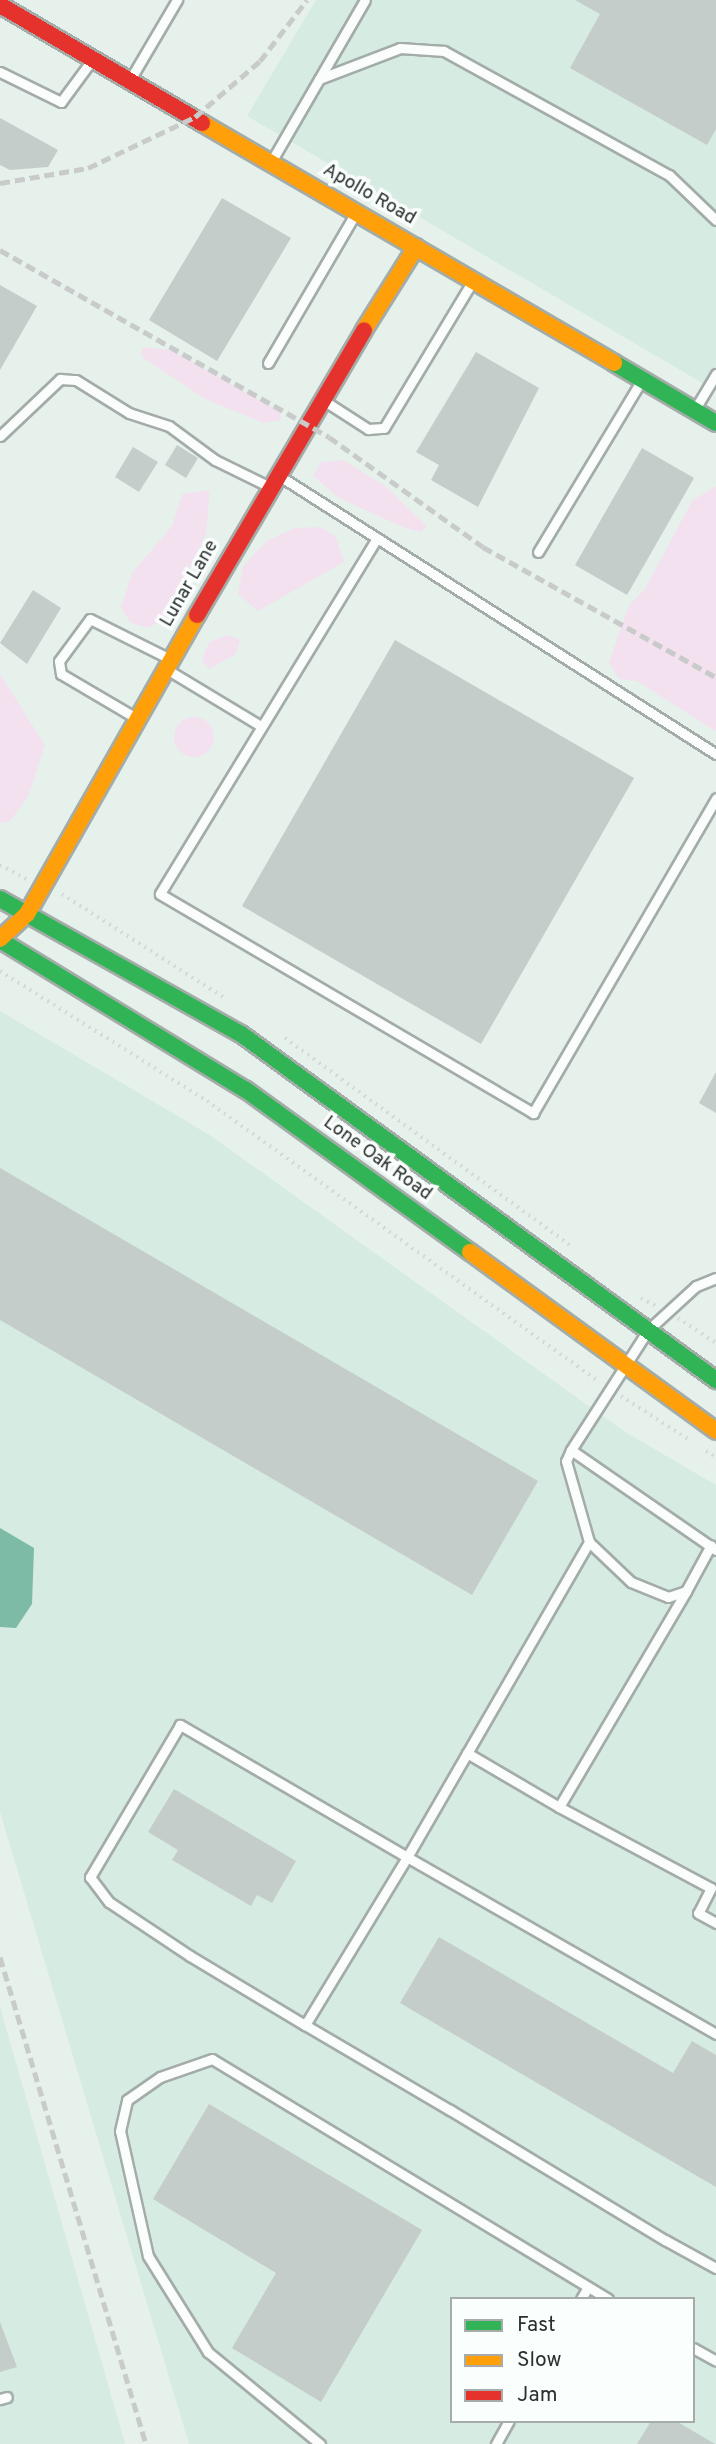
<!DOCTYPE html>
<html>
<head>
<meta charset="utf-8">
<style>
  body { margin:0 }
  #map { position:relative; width:716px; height:2444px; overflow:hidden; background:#e6f1ec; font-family:Overpass,sans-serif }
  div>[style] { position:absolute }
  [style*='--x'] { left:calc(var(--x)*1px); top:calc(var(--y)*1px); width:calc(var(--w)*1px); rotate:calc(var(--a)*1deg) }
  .built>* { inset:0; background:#d6ebe2 }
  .green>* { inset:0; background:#f3e1ef }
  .round { border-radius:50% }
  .water>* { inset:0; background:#7ebba7 }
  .building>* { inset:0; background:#c4cdc9 }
  .path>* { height:3.5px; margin-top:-1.75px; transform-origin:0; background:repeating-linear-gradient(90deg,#d6d9d8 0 2px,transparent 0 7px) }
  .roads { filter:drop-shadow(2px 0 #a3aca8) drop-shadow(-2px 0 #a3aca8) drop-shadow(0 2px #a3aca8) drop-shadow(0 -2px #a3aca8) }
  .lane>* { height:9px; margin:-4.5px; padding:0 4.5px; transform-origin:4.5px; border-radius:4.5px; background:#fbfdfc }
  .fast>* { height:16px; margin:-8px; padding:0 8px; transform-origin:8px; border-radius:8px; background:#30b455 }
  .slow>* { height:16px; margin:-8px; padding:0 8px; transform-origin:8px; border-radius:8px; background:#ff9f0a }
  .jam>* { height:16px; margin:-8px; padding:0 8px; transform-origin:8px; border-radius:8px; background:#e5322d }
  .rail>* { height:5px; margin-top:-2.5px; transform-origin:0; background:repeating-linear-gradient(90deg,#c8cbca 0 10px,transparent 0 15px) }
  span { translate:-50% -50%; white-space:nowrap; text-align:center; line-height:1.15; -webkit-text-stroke:7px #fafefc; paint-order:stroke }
  .street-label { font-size:19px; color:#29302d }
  .legend { position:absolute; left:450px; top:2297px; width:245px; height:126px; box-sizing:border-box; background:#fafefc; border:2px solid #a6aca9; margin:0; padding:9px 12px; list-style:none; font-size:21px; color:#29302d }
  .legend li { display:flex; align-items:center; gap:14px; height:35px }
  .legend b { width:35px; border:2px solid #a6aca9 }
</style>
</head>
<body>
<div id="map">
  <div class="built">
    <div style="clip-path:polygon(316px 0,716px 0,716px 391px,247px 116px)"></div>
    <div style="clip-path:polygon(evenodd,0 1011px,208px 1134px,625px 1432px,716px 1485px,716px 2444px,189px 2444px,0 1812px,0 1011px,452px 2299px,693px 2299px,693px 2421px,452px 2421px,452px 2299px)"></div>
    <div style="clip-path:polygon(0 2007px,125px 2444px,0 2444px)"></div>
  </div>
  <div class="green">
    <div style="clip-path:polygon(142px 347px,171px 350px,280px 412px,281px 420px,264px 423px,205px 399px,142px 357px)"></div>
    <div style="clip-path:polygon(343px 460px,384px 485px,427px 526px,421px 532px,405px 528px,339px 498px,313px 476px,321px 462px)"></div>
    <div style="clip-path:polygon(716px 486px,716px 730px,715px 731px,637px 681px,619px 679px,609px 663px,629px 605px,645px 589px,692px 501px)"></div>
    <div style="clip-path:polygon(210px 490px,206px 534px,166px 618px,147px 628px,130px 622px,121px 608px,132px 573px,172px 526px,182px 494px)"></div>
    <div style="clip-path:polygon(321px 527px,336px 537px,344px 562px,258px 611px,238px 594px,243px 566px,267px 541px,294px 528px)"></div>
    <div style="clip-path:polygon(228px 635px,240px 640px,236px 654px,209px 669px,202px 660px,209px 642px)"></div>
    <div style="clip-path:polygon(0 674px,45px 745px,28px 797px,10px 821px,0 823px)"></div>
    <div class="round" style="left:174px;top:717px;width:40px;height:40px"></div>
  </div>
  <div class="water">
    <div style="clip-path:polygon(0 1528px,34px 1548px,32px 1604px,16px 1628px,0 1627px)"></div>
  </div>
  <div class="building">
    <div style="clip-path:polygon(575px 0,716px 0,716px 129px,707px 145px,570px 68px,600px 14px)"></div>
    <div style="clip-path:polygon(0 118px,58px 150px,48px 167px,10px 170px,0 165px)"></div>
    <div style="clip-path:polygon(222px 198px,291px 238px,217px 361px,149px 320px)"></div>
    <div style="clip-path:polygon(0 285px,37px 306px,0 370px)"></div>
    <div style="clip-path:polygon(476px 352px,539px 388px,478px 507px,431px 480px,439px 465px,416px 452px)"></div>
    <div style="clip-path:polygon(177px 445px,198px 458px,186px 478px,165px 465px)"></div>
    <div style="clip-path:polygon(133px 447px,158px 462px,139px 492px,115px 477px)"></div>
    <div style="clip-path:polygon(642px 448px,694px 478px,627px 595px,575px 565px)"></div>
    <div style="clip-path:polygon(33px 590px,61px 608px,27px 664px,0 643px)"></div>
    <div style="clip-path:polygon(395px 640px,634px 778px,481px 1044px,242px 906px)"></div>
    <div style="clip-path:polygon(716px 1072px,716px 1113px,699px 1103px)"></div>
    <div style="clip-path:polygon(0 1168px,538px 1481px,472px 1595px,0 1320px)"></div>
    <div style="clip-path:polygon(174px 1789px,296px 1861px,272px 1903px,257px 1895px,251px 1906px,172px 1860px,178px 1850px,148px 1832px)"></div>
    <div style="clip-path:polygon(439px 1937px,673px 2073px,692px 2041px,716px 2055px,716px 2187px,400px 2003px)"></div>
    <div style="clip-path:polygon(209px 2104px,422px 2230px,321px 2402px,232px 2348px,276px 2273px,153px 2199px)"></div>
    <div style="clip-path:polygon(0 2322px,17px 2367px,0 2372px)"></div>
    <div style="clip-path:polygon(651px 2421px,676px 2421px,715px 2444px,637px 2444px)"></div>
  </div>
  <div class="path">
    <div style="--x:0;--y:865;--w:30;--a:28"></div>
    <div style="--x:62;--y:894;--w:195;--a:32.6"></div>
    <div style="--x:0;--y:971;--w:244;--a:32.1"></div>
    <div style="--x:207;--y:1101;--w:483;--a:35.6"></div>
    <div style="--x:285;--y:1038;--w:352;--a:36"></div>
    <div style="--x:641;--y:1298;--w:17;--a:28"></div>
    <div style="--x:678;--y:1318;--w:45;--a:33.3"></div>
    <div style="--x:621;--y:1396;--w:83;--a:32.7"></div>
    <div style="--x:706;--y:1451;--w:12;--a:31"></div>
  </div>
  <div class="roads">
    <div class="lane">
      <div style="--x:0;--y:72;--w:68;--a:26.2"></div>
      <div style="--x:61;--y:102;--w:52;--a:-53.6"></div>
      <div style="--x:131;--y:78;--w:91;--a:-59.5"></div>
      <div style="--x:319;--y:79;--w:87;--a:-20.9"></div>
      <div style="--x:400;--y:48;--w:44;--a:3.9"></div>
      <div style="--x:444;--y:51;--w:257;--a:28.9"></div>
      <div style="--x:669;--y:175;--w:65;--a:43.8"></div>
      <div style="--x:271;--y:162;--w:187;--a:-59.9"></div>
      <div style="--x:268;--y:363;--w:173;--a:-59.7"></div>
      <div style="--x:323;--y:400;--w:54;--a:32.8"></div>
      <div style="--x:368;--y:429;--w:16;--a:-4"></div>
      <div style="--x:384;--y:428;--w:170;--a:-58.9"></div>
      <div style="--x:695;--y:409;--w:41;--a:-59"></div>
      <div style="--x:0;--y:436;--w:83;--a:-43.5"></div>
      <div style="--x:60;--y:379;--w:16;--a:4"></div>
      <div style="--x:76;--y:380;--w:62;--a:31.9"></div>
      <div style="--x:129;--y:413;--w:42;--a:18"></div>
      <div style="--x:169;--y:426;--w:57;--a:36.5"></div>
      <div style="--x:215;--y:460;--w:59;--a:26.1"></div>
      <div style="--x:278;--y:475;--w:519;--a:32.5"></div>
      <div style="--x:377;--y:538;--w:417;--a:121.4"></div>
      <div style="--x:160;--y:894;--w:433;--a:30.4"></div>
      <div style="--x:533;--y:1113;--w:364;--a:-59.8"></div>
      <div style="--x:538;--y:552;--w:200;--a:-58.9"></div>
      <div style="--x:168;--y:670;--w:106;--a:31.1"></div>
      <div style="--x:136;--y:718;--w:87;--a:-149.6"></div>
      <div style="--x:61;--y:674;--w:13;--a:-99"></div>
      <div style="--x:59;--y:661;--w:52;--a:-53.6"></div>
      <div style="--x:90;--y:619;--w:89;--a:26.6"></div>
      <div style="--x:716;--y:1278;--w:22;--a:158"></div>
      <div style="--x:696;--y:1286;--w:65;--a:137.5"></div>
      <div style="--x:648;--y:1330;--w:143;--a:122.7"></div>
      <div style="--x:571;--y:1450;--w:12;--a:114"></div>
      <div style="--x:566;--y:1461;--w:84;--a:74.1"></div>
      <div style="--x:589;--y:1542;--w:364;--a:120"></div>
      <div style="--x:407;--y:1857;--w:356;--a:29.8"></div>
      <div style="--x:571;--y:1450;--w:176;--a:34.6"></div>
      <div style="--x:589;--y:1542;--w:58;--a:43.6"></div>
      <div style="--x:631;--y:1582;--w:40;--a:22"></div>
      <div style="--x:668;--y:1597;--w:19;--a:-18"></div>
      <div style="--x:686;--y:1591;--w:52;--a:-61.5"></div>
      <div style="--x:467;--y:1753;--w:107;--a:30.4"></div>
      <div style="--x:559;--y:1807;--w:251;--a:-59.5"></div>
      <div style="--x:559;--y:1807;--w:172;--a:28.1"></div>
      <div style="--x:711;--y:1888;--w:28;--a:117"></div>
      <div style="--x:698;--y:1913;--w:21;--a:29"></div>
      <div style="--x:305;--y:2025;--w:197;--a:-58.7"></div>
      <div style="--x:407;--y:1857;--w:263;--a:-149.8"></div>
      <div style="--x:180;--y:1725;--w:177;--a:120.6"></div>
      <div style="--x:90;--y:1877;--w:31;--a:53"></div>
      <div style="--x:109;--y:1902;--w:97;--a:33.7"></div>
      <div style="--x:190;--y:1956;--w:134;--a:31"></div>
      <div style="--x:305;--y:2025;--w:168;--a:30.4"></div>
      <div style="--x:450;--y:2110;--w:251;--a:31.2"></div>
      <div style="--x:665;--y:2240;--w:58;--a:28.8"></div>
      <div style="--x:581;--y:2299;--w:14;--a:-60"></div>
      <div style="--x:693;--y:2348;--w:26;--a:29"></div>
      <div style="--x:0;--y:2399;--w:7;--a:-16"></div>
      <div style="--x:320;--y:2444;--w:145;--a:-140.6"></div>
      <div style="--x:208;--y:2352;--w:113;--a:-122"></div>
      <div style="--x:148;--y:2256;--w:128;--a:-102.6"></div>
      <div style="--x:120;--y:2131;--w:32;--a:-77"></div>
      <div style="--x:127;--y:2100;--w:40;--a:-34.9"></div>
      <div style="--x:160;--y:2077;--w:55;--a:-19.1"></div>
      <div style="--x:212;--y:2059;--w:463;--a:31.2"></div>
      <div style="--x:496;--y:2444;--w:26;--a:-61"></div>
    </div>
    <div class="fast">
      <div style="--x:614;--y:363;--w:118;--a:30.5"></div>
      <div style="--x:0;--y:899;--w:276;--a:29.3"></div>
      <div style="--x:241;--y:1034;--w:588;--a:36.07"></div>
      <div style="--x:0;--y:940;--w:288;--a:31.4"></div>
      <div style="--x:246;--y:1090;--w:276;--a:35.9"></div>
    </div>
    <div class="slow">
      <div style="--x:202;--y:123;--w:477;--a:30.2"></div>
      <div style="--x:364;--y:330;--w:98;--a:-57.9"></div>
      <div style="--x:0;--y:939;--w:37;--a:-43"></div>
      <div style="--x:27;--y:914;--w:344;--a:-60.4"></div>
      <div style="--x:470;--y:1252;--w:304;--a:36"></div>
    </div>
    <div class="jam">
      <div style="--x:0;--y:5;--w:234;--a:30.3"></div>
      <div style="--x:197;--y:615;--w:330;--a:-59.6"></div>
    </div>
  </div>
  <div class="rail">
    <div style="--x:0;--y:183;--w:89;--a:-9.7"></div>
    <div style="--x:88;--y:168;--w:119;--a:-25.5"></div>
    <div style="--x:195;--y:117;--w:86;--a:-40.7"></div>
    <div style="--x:260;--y:61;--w:77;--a:-52.4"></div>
    <div style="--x:0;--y:250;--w:378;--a:29.6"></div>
    <div style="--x:329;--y:437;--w:189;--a:35.5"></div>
    <div style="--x:483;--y:547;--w:267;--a:29.2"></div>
    <div style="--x:0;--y:1957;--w:508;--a:73.31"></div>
  </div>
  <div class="street-label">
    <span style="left:369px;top:195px;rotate:30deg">Apollo Road</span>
    <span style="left:190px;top:584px;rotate:-60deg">Lunar Lane</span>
    <span style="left:377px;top:1159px;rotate:36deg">Lone Oak Road</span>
  </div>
  <ul class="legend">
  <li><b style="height:9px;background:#30b455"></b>Fast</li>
  <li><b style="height:9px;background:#ff9f0a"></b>Slow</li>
  <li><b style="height:9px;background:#e5322d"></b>Jam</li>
  </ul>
</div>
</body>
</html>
